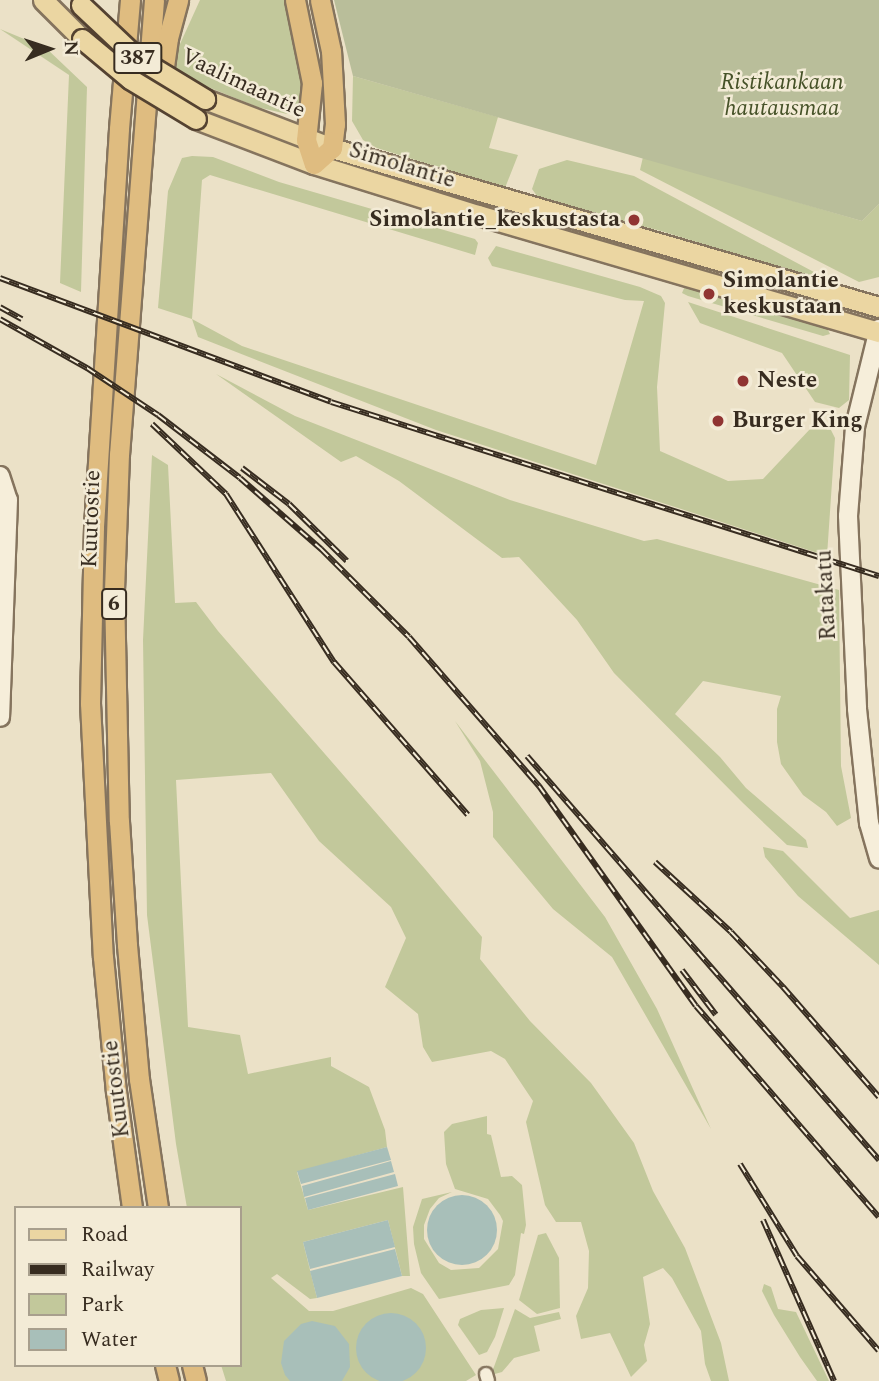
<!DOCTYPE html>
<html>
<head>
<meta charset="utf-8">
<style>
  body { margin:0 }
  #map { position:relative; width:879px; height:1381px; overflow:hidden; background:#ebe1c7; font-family:Spectral,serif }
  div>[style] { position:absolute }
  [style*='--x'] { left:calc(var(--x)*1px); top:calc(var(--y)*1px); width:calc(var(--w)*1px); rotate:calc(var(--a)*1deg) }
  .green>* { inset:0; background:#c2c89b }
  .cemetery>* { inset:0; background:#b9be9a }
  .water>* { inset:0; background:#a8bfb9 }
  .round { border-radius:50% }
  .roads { filter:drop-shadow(2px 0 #85745e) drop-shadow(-2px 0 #85745e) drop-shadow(0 2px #85745e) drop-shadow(0 -2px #85745e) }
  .minor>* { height:12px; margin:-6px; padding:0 6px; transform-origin:6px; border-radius:6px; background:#f6eeda }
  .secondary>* { height:18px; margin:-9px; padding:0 9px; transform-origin:9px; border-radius:9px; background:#f6eeda }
  .primary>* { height:19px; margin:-9.5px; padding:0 9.5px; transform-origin:9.5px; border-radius:9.5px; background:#ebd6a2 }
  .trunk>* { height:19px; margin:-9.5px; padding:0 9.5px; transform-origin:9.5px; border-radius:9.5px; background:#dfbc80 }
  .rail>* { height:6px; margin-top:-3px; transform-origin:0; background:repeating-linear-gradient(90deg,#f3ebd6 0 10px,#372c20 0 20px); box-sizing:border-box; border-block:2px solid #372c20 }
  .bridges { filter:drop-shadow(2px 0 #544231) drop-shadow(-2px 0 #544231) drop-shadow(0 2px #544231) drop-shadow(0 -2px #544231) }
  .primary-bridge>* { height:19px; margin:-9.5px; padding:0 9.5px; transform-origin:9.5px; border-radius:9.5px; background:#ebd6a2 }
  .dots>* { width:19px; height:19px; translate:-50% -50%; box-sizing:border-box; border:4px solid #f3ebd6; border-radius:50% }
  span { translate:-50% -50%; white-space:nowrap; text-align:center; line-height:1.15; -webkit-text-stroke:5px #f3ebd6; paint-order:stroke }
  .shield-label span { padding:2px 5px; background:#f3ebd6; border:2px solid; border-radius:5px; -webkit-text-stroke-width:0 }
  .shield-label { font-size:21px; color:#372c20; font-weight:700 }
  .park-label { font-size:23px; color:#465228; font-style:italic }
  .street-label { font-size:23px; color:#372c20 }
  .poi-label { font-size:23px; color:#372c20; font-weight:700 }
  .right { translate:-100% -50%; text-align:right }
  .left { translate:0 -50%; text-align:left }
  .legend { position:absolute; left:14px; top:1206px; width:228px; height:161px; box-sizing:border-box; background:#f3ebd6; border:2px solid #a89f8d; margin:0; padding:9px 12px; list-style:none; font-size:21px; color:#372c20 }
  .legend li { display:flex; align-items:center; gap:14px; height:35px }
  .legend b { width:35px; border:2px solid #a89f8d }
  .north { position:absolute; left:14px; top:14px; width:70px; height:70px; -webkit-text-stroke:5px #f3ebd6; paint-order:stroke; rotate:88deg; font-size:19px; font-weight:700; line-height:28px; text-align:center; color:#372c20 }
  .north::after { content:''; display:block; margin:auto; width:24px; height:32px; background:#372c20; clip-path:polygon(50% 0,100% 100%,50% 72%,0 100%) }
</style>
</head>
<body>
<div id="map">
  <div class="green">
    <div style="clip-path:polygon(200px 0,288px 0,306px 77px,299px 109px,287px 114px,257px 107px,203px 85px,170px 66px)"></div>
    <div style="clip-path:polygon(0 29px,46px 48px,87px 87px,81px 292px,60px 283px,69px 75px)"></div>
    <div style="clip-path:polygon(353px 76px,498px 117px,489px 148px,518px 155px,505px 188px,377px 148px,363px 140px,352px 121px)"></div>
    <div style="clip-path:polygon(192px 156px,213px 157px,279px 182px,475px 239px,478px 243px,475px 255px,210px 175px,202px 180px,192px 319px,242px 346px,596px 465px,644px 301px,625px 300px,492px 266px,488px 258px,496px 246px,640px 287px,661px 296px,665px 303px,657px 387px,660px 451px,728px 481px,763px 479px,811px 428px,829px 426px,835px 438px,827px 556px,436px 430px,198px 337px,192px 319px,158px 308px,168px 191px,182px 158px)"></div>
    <div style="clip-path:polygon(643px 157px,862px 221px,879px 204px,879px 277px,859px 282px,640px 170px)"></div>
    <div style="clip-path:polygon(567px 160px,634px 176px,842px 287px,661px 231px,540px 200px,532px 189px,539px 169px)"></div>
    <div style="clip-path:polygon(520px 211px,718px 269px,696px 269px,518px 218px)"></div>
    <div style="clip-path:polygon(686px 284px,825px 324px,830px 334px,823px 336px,688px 296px,682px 293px)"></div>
    <div style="clip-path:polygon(688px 302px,850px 355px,849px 400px,839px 408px,815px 402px,782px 353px,700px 323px)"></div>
    <div style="clip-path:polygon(216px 374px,295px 416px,510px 500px,644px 541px,657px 539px,839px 590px,841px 766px,851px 818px,837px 826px,826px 812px,803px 795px,781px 764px,777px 742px,777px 709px,781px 696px,703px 681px,675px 714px,720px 757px,746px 788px,806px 840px,808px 848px,787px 845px,743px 803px,614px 673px,577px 620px,519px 557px,502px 558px,399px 481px,356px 456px,341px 462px)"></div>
    <div style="clip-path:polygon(152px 455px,168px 465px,175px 603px,196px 602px,218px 631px,425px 869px,482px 937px,480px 959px,530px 1021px,591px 1083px,634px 1143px,653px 1191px,685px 1248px,721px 1343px,729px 1381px,711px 1381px,705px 1364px,701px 1331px,672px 1278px,663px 1268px,643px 1277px,650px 1324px,644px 1345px,647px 1361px,631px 1377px,610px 1333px,581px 1339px,576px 1316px,588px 1288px,589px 1251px,581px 1222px,556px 1222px,545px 1205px,526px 1122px,533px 1101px,505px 1059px,491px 1051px,432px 1062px,423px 1047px,418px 1014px,385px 987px,406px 938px,391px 907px,319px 841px,271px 773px,176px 780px,188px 1027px,240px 1035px,248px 1074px,331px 1057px,331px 1066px,369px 1087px,385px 1130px,387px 1147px,297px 1172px,308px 1210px,403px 1187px,410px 1276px,402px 1276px,388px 1220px,303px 1242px,317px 1298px,310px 1299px,277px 1274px,271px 1278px,309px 1311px,333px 1311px,411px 1288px,423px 1294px,476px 1375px,466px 1381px,226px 1381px,221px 1365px,240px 1365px,240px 1208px,187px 1208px,176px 1144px,147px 915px,143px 640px)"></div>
    <div style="clip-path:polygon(455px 721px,605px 917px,657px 1009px,711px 1129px,612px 957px,553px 909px,493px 837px,493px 812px,480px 761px)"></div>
    <div style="clip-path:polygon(763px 847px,783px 851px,850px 918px,879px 910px,879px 965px,798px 896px,765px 857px)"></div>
    <div style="clip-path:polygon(487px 1116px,487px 1134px,491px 1135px,501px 1177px,512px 1176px,522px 1185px,526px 1225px,524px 1234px,521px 1233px,515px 1275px,509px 1285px,439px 1299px,421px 1273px,414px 1244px,413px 1227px,422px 1199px,452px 1192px,439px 1198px,430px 1209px,424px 1225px,424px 1239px,439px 1263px,451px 1270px,479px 1268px,498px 1249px,503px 1221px,500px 1215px,488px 1199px,455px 1189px,446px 1164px,444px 1132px,452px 1124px)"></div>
    <div style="clip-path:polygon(546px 1233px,559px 1258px,560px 1308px,537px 1314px,519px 1300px,538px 1235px)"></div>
    <div style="clip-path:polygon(764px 1284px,771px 1287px,778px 1309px,796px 1312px,829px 1381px,817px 1381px,800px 1357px,774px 1315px,762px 1291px)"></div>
    <div style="clip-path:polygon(504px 1308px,495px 1337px,487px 1352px,479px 1355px,458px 1325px,460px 1319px,481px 1310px)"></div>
    <div style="clip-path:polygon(515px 1309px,530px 1318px,559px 1312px,561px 1319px,534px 1326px,540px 1351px,514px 1358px,502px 1372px,491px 1375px)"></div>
  </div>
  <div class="cemetery">
    <div style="clip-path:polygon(334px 0,879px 0,879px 204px,862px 221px,353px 76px)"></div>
  </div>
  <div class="water">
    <div style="clip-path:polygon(387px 1147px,391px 1160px,301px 1184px,297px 1171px)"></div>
    <div style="clip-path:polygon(391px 1161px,394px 1172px,304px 1197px,302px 1186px)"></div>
    <div style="clip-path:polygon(395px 1174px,398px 1186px,308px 1210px,305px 1198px)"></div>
    <div class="round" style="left:427px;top:1195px;width:70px;height:70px"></div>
    <div style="clip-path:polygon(388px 1220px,395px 1247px,310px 1269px,303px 1242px)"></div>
    <div style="clip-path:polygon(395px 1249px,402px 1276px,317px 1298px,310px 1271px)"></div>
    <div class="round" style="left:356px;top:1313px;width:70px;height:70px"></div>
    <div style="clip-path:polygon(312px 1321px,335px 1326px,349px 1344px,350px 1367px,342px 1381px,290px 1381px,285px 1375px,281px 1363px,284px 1341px,301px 1324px)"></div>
  </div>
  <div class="roads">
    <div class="minor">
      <div style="--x:486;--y:1374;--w:7;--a:74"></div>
    </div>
    <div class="secondary">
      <div style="--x:879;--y:329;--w:101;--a:103.8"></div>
      <div style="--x:855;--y:427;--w:89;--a:94.5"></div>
      <div style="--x:848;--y:516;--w:193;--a:87.3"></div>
      <div style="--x:857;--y:709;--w:115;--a:84"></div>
      <div style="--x:869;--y:823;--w:37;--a:74"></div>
      <div style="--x:0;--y:476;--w:25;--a:72"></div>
      <div style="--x:8;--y:500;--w:217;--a:92.1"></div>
    </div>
    <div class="primary">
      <div style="--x:43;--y:0;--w:55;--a:45"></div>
      <div style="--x:205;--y:99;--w:136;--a:21.1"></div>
      <div style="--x:332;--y:148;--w:570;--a:16.21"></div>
      <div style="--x:196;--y:119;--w:126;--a:20.9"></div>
      <div style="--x:314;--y:164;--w:172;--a:17.3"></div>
      <div style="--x:478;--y:215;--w:418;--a:16.3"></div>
    </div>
    <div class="trunk">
      <div style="--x:130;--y:0;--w:129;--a:94.9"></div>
      <div style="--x:119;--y:129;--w:399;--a:93.6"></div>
      <div style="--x:94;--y:527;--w:176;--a:91.3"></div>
      <div style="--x:90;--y:703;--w:254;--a:87.1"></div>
      <div style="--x:103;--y:957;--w:135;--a:84.5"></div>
      <div style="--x:116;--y:1091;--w:118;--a:82.2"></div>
      <div style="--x:154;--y:0;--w:455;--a:94.4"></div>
      <div style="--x:119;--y:454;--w:137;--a:92.1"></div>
      <div style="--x:114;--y:591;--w:230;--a:88.8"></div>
      <div style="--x:119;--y:821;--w:124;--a:86.3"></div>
      <div style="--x:127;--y:945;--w:135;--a:84.9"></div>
      <div style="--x:139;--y:1079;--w:130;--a:81.6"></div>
      <div style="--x:295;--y:0;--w:85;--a:78.4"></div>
      <div style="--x:312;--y:83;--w:57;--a:96"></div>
      <div style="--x:306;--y:140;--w:25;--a:72"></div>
      <div style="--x:314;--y:164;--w:24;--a:-42"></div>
      <div style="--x:332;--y:148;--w:24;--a:-83"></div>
      <div style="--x:335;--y:124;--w:73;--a:-93.1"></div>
      <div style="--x:331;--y:51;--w:52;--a:-102.2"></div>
      <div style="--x:161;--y:88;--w:50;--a:-82"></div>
      <div style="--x:168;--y:38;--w:39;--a:-75"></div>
      <div style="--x:165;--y:1365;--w:16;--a:76"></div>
      <div style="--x:192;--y:1365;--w:16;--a:76"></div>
    </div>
  </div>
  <div class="rail">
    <div style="--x:0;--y:278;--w:353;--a:20.5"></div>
    <div style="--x:331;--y:402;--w:575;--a:17.62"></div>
    <div style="--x:0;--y:307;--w:25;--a:29"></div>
    <div style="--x:0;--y:319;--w:100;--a:29.4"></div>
    <div style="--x:87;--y:368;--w:85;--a:33.5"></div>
    <div style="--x:158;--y:415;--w:103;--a:37.5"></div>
    <div style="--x:240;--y:478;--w:108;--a:41.2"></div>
    <div style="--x:321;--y:549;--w:124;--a:45"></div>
    <div style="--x:409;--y:637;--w:198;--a:48.9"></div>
    <div style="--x:539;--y:786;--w:270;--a:54.5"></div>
    <div style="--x:696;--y:1006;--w:279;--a:49.1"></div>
    <div style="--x:152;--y:424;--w:102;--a:43.4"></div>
    <div style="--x:226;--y:494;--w:200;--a:57.3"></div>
    <div style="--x:334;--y:662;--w:203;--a:48.8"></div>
    <div style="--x:242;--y:468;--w:59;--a:37.5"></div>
    <div style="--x:289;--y:504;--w:81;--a:44.5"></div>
    <div style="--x:527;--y:756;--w:536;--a:48.93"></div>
    <div style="--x:655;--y:862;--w:103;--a:42.6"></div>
    <div style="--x:731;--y:932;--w:76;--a:46.6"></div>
    <div style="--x:783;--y:987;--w:146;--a:48.9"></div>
    <div style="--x:682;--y:970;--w:56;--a:52.9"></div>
    <div style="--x:740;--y:1164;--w:108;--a:58.2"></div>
    <div style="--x:797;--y:1256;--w:125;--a:49.2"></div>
    <div style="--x:763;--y:1220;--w:176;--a:66.2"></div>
  </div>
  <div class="bridges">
    <div class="primary-bridge">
      <div style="--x:81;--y:5;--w:76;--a:43.4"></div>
      <div style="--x:136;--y:57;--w:81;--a:31.3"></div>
      <div style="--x:82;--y:39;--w:62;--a:39.8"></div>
      <div style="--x:130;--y:79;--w:77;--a:31.2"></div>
    </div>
  </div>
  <div class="dots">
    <div style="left:634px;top:220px;background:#903432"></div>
    <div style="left:709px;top:294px;background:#903432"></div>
    <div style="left:743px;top:381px;background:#903432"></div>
    <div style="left:718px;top:421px;background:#903432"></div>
  </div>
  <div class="shield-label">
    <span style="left:138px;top:58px">387</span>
    <span style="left:114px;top:604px">6</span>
  </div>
  <div class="park-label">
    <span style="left:782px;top:96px">Ristikankaan<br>hautausmaa</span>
  </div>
  <div class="street-label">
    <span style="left:243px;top:84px;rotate:25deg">Vaalimaantie</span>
    <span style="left:402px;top:166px;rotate:17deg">Simolantie</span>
    <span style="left:92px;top:519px;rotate:-88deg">Kuutostie</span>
    <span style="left:827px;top:595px;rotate:-93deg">Ratakatu</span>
    <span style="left:117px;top:1089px;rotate:-97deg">Kuutostie</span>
  </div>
  <div class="poi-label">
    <span class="right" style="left:620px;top:220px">Simolantie_keskustasta</span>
    <span class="left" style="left:723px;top:294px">Simolantie<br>keskustaan</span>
    <span class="left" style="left:757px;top:381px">Neste</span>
    <span class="left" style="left:732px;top:421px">Burger King</span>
  </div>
  <ul class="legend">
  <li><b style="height:9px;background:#ebd6a2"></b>Road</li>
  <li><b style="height:9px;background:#372c20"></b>Railway</li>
  <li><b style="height:19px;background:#c2c89b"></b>Park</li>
  <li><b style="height:19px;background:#a8bfb9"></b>Water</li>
  </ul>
  <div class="north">N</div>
</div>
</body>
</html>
